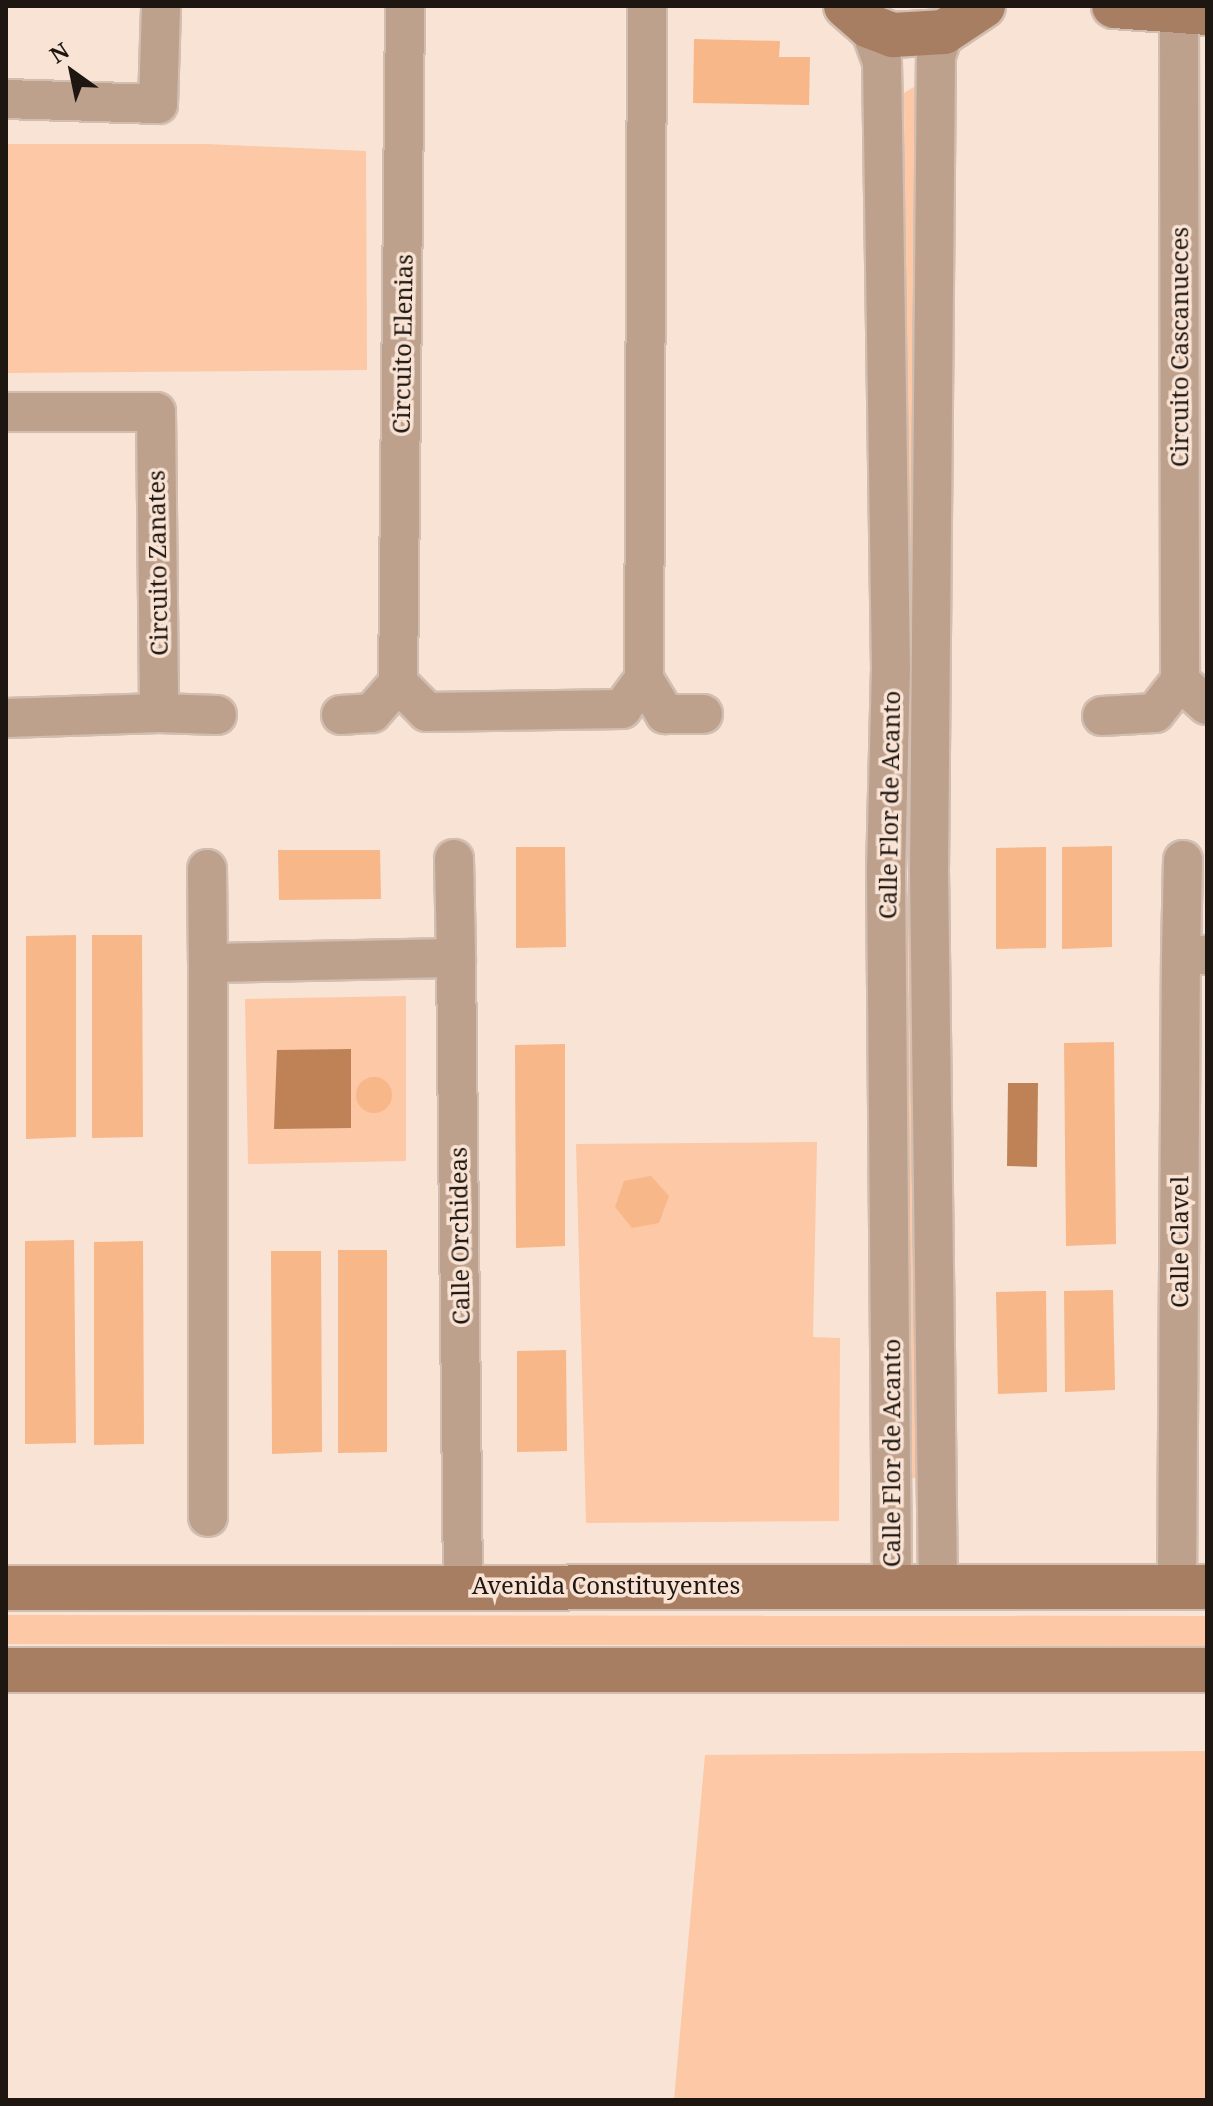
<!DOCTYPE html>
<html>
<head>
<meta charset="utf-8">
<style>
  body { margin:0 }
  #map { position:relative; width:1213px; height:2106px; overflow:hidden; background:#f9e3d4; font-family:"Noto Serif",serif }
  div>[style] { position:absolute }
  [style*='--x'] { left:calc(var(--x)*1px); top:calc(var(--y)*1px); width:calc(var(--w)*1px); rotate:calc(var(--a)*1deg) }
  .green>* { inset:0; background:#fcc8a5 }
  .water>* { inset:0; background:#bf8256 }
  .building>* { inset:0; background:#f7b789 }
  .round { border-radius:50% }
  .roads { filter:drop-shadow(2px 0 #d2beb1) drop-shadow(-2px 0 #d2beb1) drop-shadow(0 2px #d2beb1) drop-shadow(0 -2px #d2beb1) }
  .street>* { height:38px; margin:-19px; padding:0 19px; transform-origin:19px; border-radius:19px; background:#bda18d }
  .secondary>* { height:44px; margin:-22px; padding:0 22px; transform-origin:22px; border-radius:22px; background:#a77e61 }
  span { translate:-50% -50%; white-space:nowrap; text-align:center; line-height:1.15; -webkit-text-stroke:7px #f9e3d4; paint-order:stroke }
  .street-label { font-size:24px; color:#1e1611 }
  .frame { position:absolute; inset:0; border:8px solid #1e1611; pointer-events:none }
  .north { position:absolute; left:32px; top:32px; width:80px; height:80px; -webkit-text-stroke:6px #f9e3d4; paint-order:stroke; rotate:327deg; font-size:22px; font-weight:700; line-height:32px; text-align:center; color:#1e1611 }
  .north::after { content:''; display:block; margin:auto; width:28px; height:36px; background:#1e1611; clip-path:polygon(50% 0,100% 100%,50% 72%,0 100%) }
</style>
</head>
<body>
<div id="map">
  <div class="green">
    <div style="clip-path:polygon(917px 85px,916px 639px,911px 643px,907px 634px,904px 93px)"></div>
    <div style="clip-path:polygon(6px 144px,207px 144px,366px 151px,367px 370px,6px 373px)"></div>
    <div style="clip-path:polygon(911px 695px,917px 705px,911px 845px,907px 840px,906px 703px)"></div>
    <div style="clip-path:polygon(909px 892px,916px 902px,916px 1478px,907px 1478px,903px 901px)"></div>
    <div style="clip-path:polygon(406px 996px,406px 1161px,248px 1164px,245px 999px)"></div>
    <div style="clip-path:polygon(817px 1142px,813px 1337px,840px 1338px,839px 1521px,586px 1523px,576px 1144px)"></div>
    <div style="clip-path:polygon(6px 1615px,1207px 1616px,1207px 1646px,6px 1644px)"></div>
    <div style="clip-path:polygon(1207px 1751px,1207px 2100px,674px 2100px,705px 1755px)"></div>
  </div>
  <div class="water">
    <div style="clip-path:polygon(351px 1049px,351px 1128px,274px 1129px,277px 1050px)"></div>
    <div style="clip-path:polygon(1008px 1083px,1038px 1083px,1037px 1167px,1007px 1166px)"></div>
  </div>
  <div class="building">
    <div style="clip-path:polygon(694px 39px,780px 41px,779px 57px,810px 57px,809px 105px,693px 103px)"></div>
    <div style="clip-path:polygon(1112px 846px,1112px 947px,1062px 949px,1062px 847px)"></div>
    <div style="clip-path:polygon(516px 847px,565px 847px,566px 947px,516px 948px)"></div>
    <div style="clip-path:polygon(1046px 847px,1046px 948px,996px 949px,996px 848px)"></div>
    <div style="clip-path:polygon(278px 850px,380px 850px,381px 899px,279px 900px)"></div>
    <div style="clip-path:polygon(76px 935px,76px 1137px,26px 1139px,26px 936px)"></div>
    <div style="clip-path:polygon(92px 935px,142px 935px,143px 1137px,92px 1138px)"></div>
    <div style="clip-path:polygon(1114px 1042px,1116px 1244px,1066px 1246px,1064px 1043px)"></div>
    <div style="clip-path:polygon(565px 1044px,565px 1246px,516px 1248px,515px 1045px)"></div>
    <div class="round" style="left:356px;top:1077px;width:36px;height:36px"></div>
    <div style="clip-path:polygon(651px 1176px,669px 1196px,659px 1223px,632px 1228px,615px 1207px,624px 1181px)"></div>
    <div style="clip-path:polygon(74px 1240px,76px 1443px,25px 1444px,25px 1241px)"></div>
    <div style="clip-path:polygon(143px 1241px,144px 1444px,94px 1445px,94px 1242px)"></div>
    <div style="clip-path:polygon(338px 1250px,387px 1250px,387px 1452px,338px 1453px)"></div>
    <div style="clip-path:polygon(271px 1251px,321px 1251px,322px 1452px,272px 1454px)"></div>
    <div style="clip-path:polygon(1113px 1290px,1115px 1390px,1065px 1392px,1064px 1291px)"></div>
    <div style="clip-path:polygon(1046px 1291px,1047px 1392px,998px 1394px,996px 1292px)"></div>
    <div style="clip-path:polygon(566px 1350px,567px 1451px,517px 1452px,517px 1351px)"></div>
  </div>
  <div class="roads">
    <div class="street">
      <div style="--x:405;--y:6;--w:677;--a:90.59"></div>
      <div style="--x:398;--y:683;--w:41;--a:45"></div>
      <div style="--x:427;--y:712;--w:195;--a:-0.9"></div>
      <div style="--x:622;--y:709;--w:37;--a:-54"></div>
      <div style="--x:644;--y:679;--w:673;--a:-89.74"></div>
      <div style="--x:1179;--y:12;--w:669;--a:89.91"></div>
      <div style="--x:1180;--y:681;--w:36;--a:42"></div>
      <div style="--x:869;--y:26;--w:38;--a:70"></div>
      <div style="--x:882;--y:62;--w:606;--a:89.15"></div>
      <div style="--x:891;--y:668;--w:202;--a:91.4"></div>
      <div style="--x:886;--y:870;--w:716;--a:89.52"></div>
      <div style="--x:6;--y:99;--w:152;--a:1.9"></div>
      <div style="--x:158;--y:104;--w:98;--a:-88.2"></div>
      <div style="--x:6;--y:412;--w:150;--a:0"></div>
      <div style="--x:156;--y:412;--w:301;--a:89.4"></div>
      <div style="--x:159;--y:713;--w:153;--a:178.1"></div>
      <div style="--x:644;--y:679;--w:41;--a:59"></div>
      <div style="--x:665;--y:714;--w:38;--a:0"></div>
      <div style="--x:159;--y:713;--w:58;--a:2"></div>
      <div style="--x:341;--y:715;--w:31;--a:-4"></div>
      <div style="--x:372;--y:713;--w:40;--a:-49"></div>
      <div style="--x:1102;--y:716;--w:53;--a:-3.2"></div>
      <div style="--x:1155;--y:713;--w:41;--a:-52"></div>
      <div style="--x:454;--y:859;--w:99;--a:88.8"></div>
      <div style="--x:207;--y:869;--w:94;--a:89.4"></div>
      <div style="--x:1181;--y:955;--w:95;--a:-88.8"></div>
      <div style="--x:208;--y:1517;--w:554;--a:-90"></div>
      <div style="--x:208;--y:963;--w:248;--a:-1.2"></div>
      <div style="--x:456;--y:958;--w:626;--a:89.36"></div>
      <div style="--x:938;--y:1587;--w:716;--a:-90.72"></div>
      <div style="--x:929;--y:871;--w:815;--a:-89.51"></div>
      <div style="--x:936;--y:56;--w:25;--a:-72"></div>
      <div style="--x:1177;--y:1587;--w:632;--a:-89.64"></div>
      <div style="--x:1181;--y:955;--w:26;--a:0"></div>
    </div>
    <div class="secondary">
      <div style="--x:846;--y:6;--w:30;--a:41"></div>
      <div style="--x:869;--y:26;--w:26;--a:21"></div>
      <div style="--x:893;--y:35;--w:51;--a:-3.4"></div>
      <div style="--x:944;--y:32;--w:47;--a:-33.7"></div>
      <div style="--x:1114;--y:6;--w:93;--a:4.3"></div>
      <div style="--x:6;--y:1588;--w:1201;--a:-0.05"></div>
      <div style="--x:6;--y:1670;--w:1201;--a:0"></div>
    </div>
  </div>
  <div class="street-label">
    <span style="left:402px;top:344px;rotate:-89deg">Circuito Elenias</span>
    <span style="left:1179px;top:347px;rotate:-90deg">Circuito Cascanueces</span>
    <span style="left:157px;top:563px;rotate:-91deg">Circuito Zanates</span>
    <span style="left:889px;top:805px;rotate:-89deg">Calle Flor de Acanto</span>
    <span style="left:459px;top:1236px;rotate:-91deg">Calle Orchideas</span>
    <span style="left:1179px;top:1242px;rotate:-90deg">Calle Clavel</span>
    <span style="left:891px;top:1453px;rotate:-90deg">Calle Flor de Acanto</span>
    <span style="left:606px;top:1585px">Avenida Constituyentes</span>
  </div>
  <div class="frame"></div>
  <div class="north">N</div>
</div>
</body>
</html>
